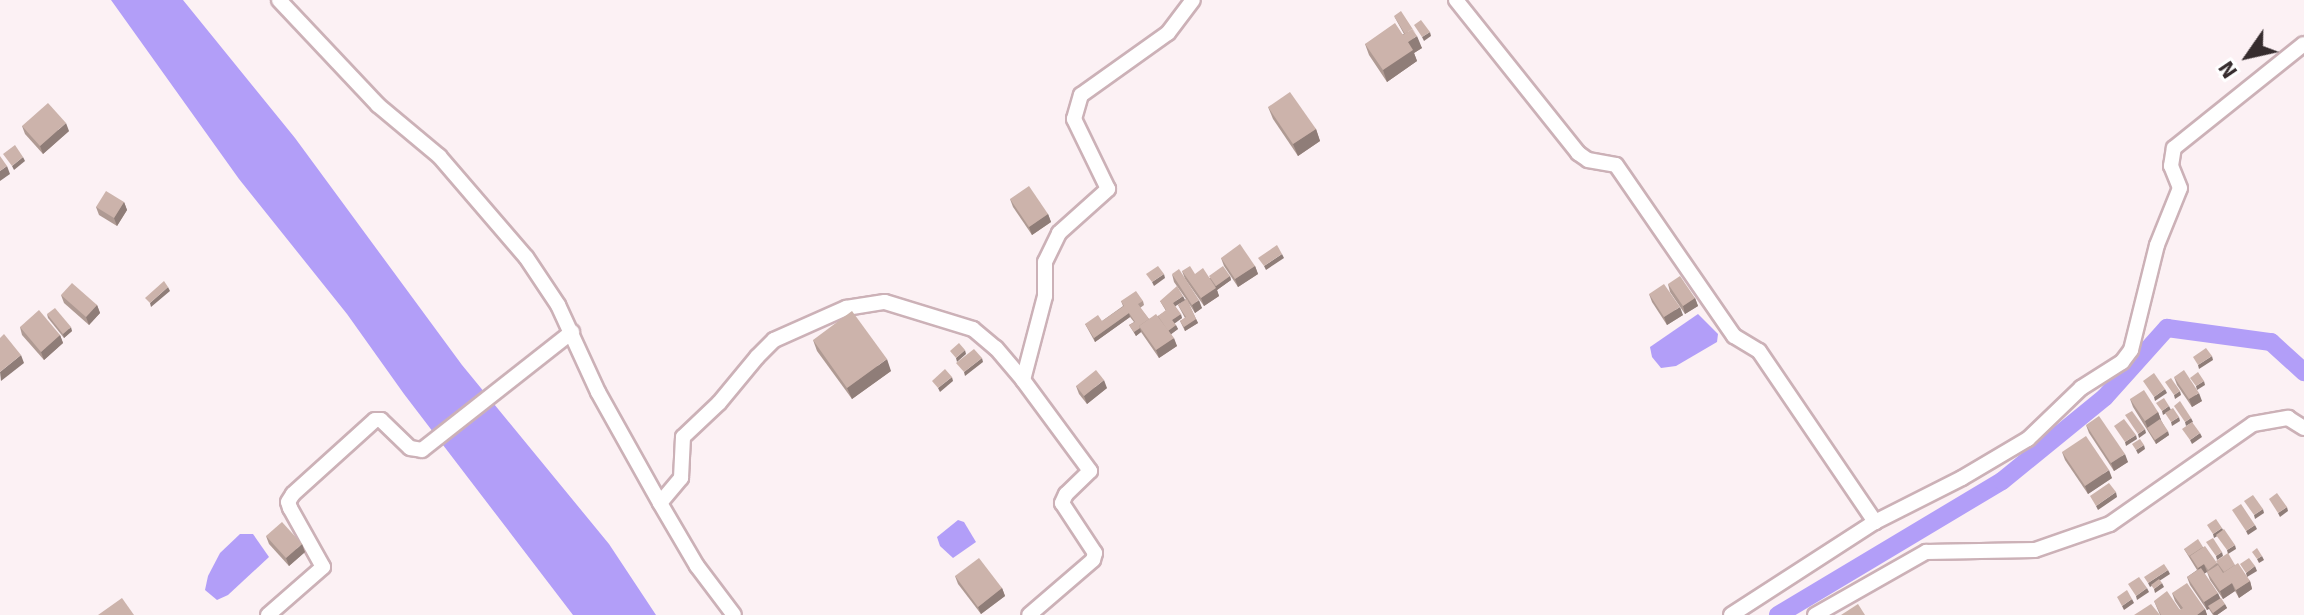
<!DOCTYPE html>
<html>
<head>
<meta charset="utf-8">
<style>
  body { margin:0 }
  #map { position:relative; width:2304px; height:615px; overflow:hidden; background:#fcf1f4; font-family:Signika,sans-serif }
  div>[style] { position:absolute }
  [style*='--x'] { left:calc(var(--x)*1px); top:calc(var(--y)*1px); width:calc(var(--w)*1px); rotate:calc(var(--a)*1deg) }
  .water>* { inset:0; background:#b29ef8 }
  .canal>* { height:18px; margin:-9px; padding:0 9px; transform-origin:9px; border-radius:9px; background:#b29ef8 }
  .roads { filter:drop-shadow(2px 0 #ccb1b7) drop-shadow(-2px 0 #ccb1b7) drop-shadow(0 2px #ccb1b7) drop-shadow(0 -2px #ccb1b7) }
  .minor>* { height:14px; margin:-7px; padding:0 7px; transform-origin:7px; border-radius:7px; background:#fff }
  .wall>* { inset:0; background:#af9a93 }
  .shaded-wall>* { inset:0; background:#8f7d78 }
  .building>* { inset:0; background:#ccb3ab }
  span { translate:-50% -50%; white-space:nowrap; text-align:center; line-height:1.15; -webkit-text-stroke:7px #fff; paint-order:stroke }
  .north { position:absolute; left:2208px; top:16px; width:80px; height:80px; -webkit-text-stroke:6px #fff; paint-order:stroke; rotate:236deg; font-size:22px; font-weight:700; line-height:32px; text-align:center; color:#362c2e }
  .north::after { content:''; display:block; margin:auto; width:28px; height:36px; background:#362c2e; clip-path:polygon(50% 0,100% 100%,50% 72%,0 100%) }
</style>
</head>
<body>
<div id="map">
  <div class="water">
    <div style="clip-path:polygon(111px 0,183px 0,295px 138px,462px 365px,609px 544px,656px 615px,573px 615px,404px 394px,347px 314px,239px 179px)"></div>
    <div style="clip-path:polygon(1698px 314px,1718px 334px,1717px 342px,1676px 366px,1661px 368px,1652px 357px,1650px 347px)"></div>
    <div style="clip-path:polygon(958px 520px,964px 522px,976px 542px,953px 558px,940px 546px,937px 537px)"></div>
    <div style="clip-path:polygon(240px 534px,253px 534px,269px 557px,228px 595px,217px 600px,205px 590px,208px 576px,220px 553px)"></div>
  </div>
  <div class="canal">
    <div style="--x:1778;--y:615;--w:261;--a:-30.9"></div>
    <div style="--x:2002;--y:481;--w:133;--a:-39.2"></div>
    <div style="--x:2105;--y:397;--w:93;--a:-48.1"></div>
    <div style="--x:2167;--y:328;--w:105;--a:7.7"></div>
    <div style="--x:2271;--y:342;--w:45;--a:42.3"></div>
  </div>
  <div class="roads">
    <div class="minor">
      <div style="--x:279;--y:0;--w:144;--a:46.7"></div>
      <div style="--x:378;--y:105;--w:80;--a:39.9"></div>
      <div style="--x:439;--y:156;--w:133;--a:49.3"></div>
      <div style="--x:526;--y:257;--w:58;--a:56.3"></div>
      <div style="--x:558;--y:305;--w:96;--a:65.3"></div>
      <div style="--x:598;--y:392;--w:127;--a:60.8"></div>
      <div style="--x:660;--y:503;--w:73;--a:59.6"></div>
      <div style="--x:697;--y:566;--w:61;--a:52.9"></div>
      <div style="--x:1456;--y:0;--w:196;--a:51.4"></div>
      <div style="--x:1578;--y:153;--w:12;--a:35"></div>
      <div style="--x:1588;--y:160;--w:28;--a:10"></div>
      <div style="--x:1616;--y:165;--w:208;--a:55.4"></div>
      <div style="--x:1734;--y:336;--w:29;--a:31"></div>
      <div style="--x:1759;--y:351;--w:207;--a:55.8"></div>
      <div style="--x:1023;--y:380;--w:113;--a:53.6"></div>
      <div style="--x:1090;--y:471;--w:33;--a:136"></div>
      <div style="--x:1066;--y:494;--w:10;--a:114"></div>
      <div style="--x:1062;--y:503;--w:60;--a:56.6"></div>
      <div style="--x:1095;--y:553;--w:7;--a:106"></div>
      <div style="--x:1093;--y:560;--w:84;--a:139.3"></div>
      <div style="--x:660;--y:503;--w:33;--a:-50"></div>
      <div style="--x:681;--y:478;--w:41;--a:-87.2"></div>
      <div style="--x:683;--y:437;--w:50;--a:-43.4"></div>
      <div style="--x:719;--y:403;--w:60;--a:-50.4"></div>
      <div style="--x:757;--y:357;--w:24;--a:-45"></div>
      <div style="--x:774;--y:340;--w:79;--a:-24"></div>
      <div style="--x:846;--y:308;--w:39;--a:-9"></div>
      <div style="--x:885;--y:302;--w:92;--a:17.1"></div>
      <div style="--x:973;--y:329;--w:30;--a:40"></div>
      <div style="--x:996;--y:348;--w:42;--a:49.8"></div>
      <div style="--x:1023;--y:380;--w:87;--a:-75.3"></div>
      <div style="--x:1045;--y:296;--w:34;--a:-90"></div>
      <div style="--x:1045;--y:262;--w:32;--a:-64"></div>
      <div style="--x:1059;--y:233;--w:66;--a:-41.9"></div>
      <div style="--x:1108;--y:189;--w:78;--a:-115.9"></div>
      <div style="--x:1074;--y:119;--w:25;--a:-74"></div>
      <div style="--x:1081;--y:95;--w:107;--a:-35.5"></div>
      <div style="--x:1168;--y:33;--w:41;--a:-52.9"></div>
      <div style="--x:268;--y:615;--w:73;--a:-41.1"></div>
      <div style="--x:323;--y:567;--w:68;--a:-119.2"></div>
      <div style="--x:290;--y:508;--w:6;--a:-108"></div>
      <div style="--x:288;--y:502;--w:9;--a:-58"></div>
      <div style="--x:293;--y:494;--w:110;--a:-42.1"></div>
      <div style="--x:375;--y:420;--w:6;--a:0"></div>
      <div style="--x:381;--y:420;--w:40;--a:44"></div>
      <div style="--x:410;--y:448;--w:12;--a:9"></div>
      <div style="--x:422;--y:450;--w:191;--a:-38.2"></div>
      <div style="--x:1731;--y:615;--w:171;--a:-32.9"></div>
      <div style="--x:1875;--y:522;--w:97;--a:-26.8"></div>
      <div style="--x:1962;--y:478;--w:77;--a:-30.6"></div>
      <div style="--x:2028;--y:439;--w:74;--a:-43.9"></div>
      <div style="--x:2081;--y:388;--w:49;--a:-32.4"></div>
      <div style="--x:2122;--y:362;--w:15;--a:-53"></div>
      <div style="--x:2131;--y:350;--w:108;--a:-76.1"></div>
      <div style="--x:2157;--y:245;--w:61;--a:-68"></div>
      <div style="--x:2180;--y:188;--w:24;--a:-112"></div>
      <div style="--x:2171;--y:166;--w:18;--a:-81"></div>
      <div style="--x:2174;--y:148;--w:166;--a:-38.7"></div>
      <div style="--x:1815;--y:615;--w:128;--a:-29.6"></div>
      <div style="--x:1926;--y:552;--w:109;--a:-1.1"></div>
      <div style="--x:2035;--y:550;--w:79;--a:-19.1"></div>
      <div style="--x:2110;--y:524;--w:174;--a:-35"></div>
      <div style="--x:2253;--y:424;--w:36;--a:-10"></div>
      <div style="--x:2288;--y:418;--w:19;--a:32"></div>
    </div>
  </div>
  <div class="wall">
    <div style="clip-path:polygon(1394px 16px,1422px 48px,1414px 53px,1417px 61px,1387px 82px,1369px 55px,1365px 44px,1404px 34px)"></div>
    <div style="clip-path:polygon(1268px 107px,1316px 129px,1320px 141px,1298px 156px,1273px 119px)"></div>
    <div style="clip-path:polygon(22px 126px,69px 131px,43px 154px,25px 134px)"></div>
    <div style="clip-path:polygon(1010px 199px,1048px 214px,1051px 222px,1032px 235px,1013px 207px)"></div>
    <div style="clip-path:polygon(124px 202px,127px 210px,117px 226px,99px 215px,96px 207px)"></div>
    <div style="clip-path:polygon(1221px 258px,1255px 266px,1258px 274px,1238px 287px,1224px 266px)"></div>
    <div style="clip-path:polygon(1182px 271px,1210px 278px,1230px 276px,1231px 280px,1217px 290px,1219px 296px,1204px 306px,1185px 279px)"></div>
    <div style="clip-path:polygon(1172px 274px,1202px 308px,1195px 313px,1188px 302px,1198px 323px,1185px 331px,1180px 321px,1185px 318px,1178px 305px,1186px 299px,1174px 282px)"></div>
    <div style="clip-path:polygon(1668px 284px,1695px 298px,1698px 306px,1685px 314px,1670px 292px)"></div>
    <div style="clip-path:polygon(1649px 294px,1683px 315px,1667px 325px,1652px 302px)"></div>
    <div style="clip-path:polygon(61px 295px,97px 305px,100px 313px,89px 325px,64px 303px)"></div>
    <div style="clip-path:polygon(1185px 300px,1175px 306px,1182px 318px,1174px 323px,1178px 329px,1171px 334px,1177px 346px,1159px 358px,1141px 332px,1136px 336px,1129px 325px,1134px 322px,1130px 317px,1095px 342px,1085px 324px,1102px 321px,1123px 306px,1121px 301px,1143px 301px,1144px 305px,1140px 308px,1149px 319px,1158px 316px,1166px 311px,1160px 301px)"></div>
    <div style="clip-path:polygon(47px 314px,72px 331px,64px 338px,48px 318px)"></div>
    <div style="clip-path:polygon(20px 327px,60px 335px,63px 343px,44px 360px,22px 335px)"></div>
    <div style="clip-path:polygon(813px 340px,891px 371px,852px 399px,817px 351px)"></div>
    <div style="clip-path:polygon(2174px 377px,2202px 401px,2192px 407px,2177px 385px)"></div>
    <div style="clip-path:polygon(1076px 386px,1107px 388px,1087px 404px,1079px 394px)"></div>
    <div style="clip-path:polygon(2130px 399px,2158px 412px,2161px 420px,2169px 435px,2156px 444px,2133px 407px)"></div>
    <div style="clip-path:polygon(2086px 425px,2128px 462px,2114px 471px,2089px 433px)"></div>
    <div style="clip-path:polygon(2062px 452px,2112px 478px,2088px 494px,2065px 460px)"></div>
    <div style="clip-path:polygon(266px 536px,305px 552px,289px 566px,269px 544px)"></div>
    <div style="clip-path:polygon(2203px 547px,2216px 563px,2235px 565px,2250px 581px,2252px 589px,2239px 598px,2235px 591px,2223px 599px,2210px 580px,2207px 572px,2204px 573px,2227px 608px,2217px 615px,2213px 615px,2209px 609px,2207px 610px,2190px 585px,2187px 577px,2197px 570px,2184px 549px)"></div>
    <div style="clip-path:polygon(955px 576px,1002px 588px,1005px 596px,981px 614px,958px 584px)"></div>
    <div style="clip-path:polygon(2172px 593px,2205px 609px,2207px 615px,2160px 615px,2154px 601px,2181px 610px,2175px 601px)"></div>
  </div>
  <div class="shaded-wall">
    <div style="clip-path:polygon(1430px 32px,1431px 36px,1424px 41px,1422px 37px)"></div>
    <div style="clip-path:polygon(1417px 36px,1422px 48px,1414px 53px,1417px 61px,1387px 82px,1383px 70px,1408px 42px)"></div>
    <div style="clip-path:polygon(66px 123px,69px 131px,43px 154px,40px 146px)"></div>
    <div style="clip-path:polygon(1316px 129px,1320px 141px,1298px 156px,1293px 144px)"></div>
    <div style="clip-path:polygon(23px 157px,25px 161px,14px 170px,12px 166px)"></div>
    <div style="clip-path:polygon(7px 166px,10px 174px,0 181px,0 171px)"></div>
    <div style="clip-path:polygon(124px 202px,127px 210px,117px 226px,114px 218px)"></div>
    <div style="clip-path:polygon(1048px 214px,1051px 222px,1032px 235px,1029px 227px)"></div>
    <div style="clip-path:polygon(1282px 254px,1284px 258px,1266px 270px,1264px 266px)"></div>
    <div style="clip-path:polygon(1255px 266px,1258px 274px,1238px 287px,1235px 279px)"></div>
    <div style="clip-path:polygon(1164px 274px,1165px 278px,1154px 286px,1152px 282px)"></div>
    <div style="clip-path:polygon(1230px 276px,1231px 280px,1217px 290px,1219px 296px,1204px 306px,1201px 298px,1216px 286px)"></div>
    <div style="clip-path:polygon(168px 287px,170px 291px,151px 307px,150px 303px)"></div>
    <div style="clip-path:polygon(1183px 296px,1185px 300px,1174px 307px,1173px 303px)"></div>
    <div style="clip-path:polygon(1695px 298px,1698px 306px,1685px 314px,1683px 306px)"></div>
    <div style="clip-path:polygon(1199px 300px,1202px 308px,1195px 313px,1192px 305px)"></div>
    <div style="clip-path:polygon(97px 305px,100px 313px,89px 325px,86px 317px)"></div>
    <div style="clip-path:polygon(1680px 307px,1683px 315px,1667px 325px,1664px 317px)"></div>
    <div style="clip-path:polygon(1129px 313px,1130px 317px,1095px 342px,1094px 338px)"></div>
    <div style="clip-path:polygon(1181px 314px,1182px 318px,1174px 324px,1172px 320px)"></div>
    <div style="clip-path:polygon(1196px 319px,1198px 323px,1185px 331px,1184px 327px)"></div>
    <div style="clip-path:polygon(1176px 325px,1178px 329px,1170px 335px,1168px 331px)"></div>
    <div style="clip-path:polygon(71px 327px,72px 331px,64px 338px,63px 334px)"></div>
    <div style="clip-path:polygon(1140px 328px,1141px 332px,1136px 336px,1134px 332px)"></div>
    <div style="clip-path:polygon(60px 335px,63px 343px,44px 360px,41px 352px)"></div>
    <div style="clip-path:polygon(1174px 338px,1177px 346px,1159px 358px,1156px 350px)"></div>
    <div style="clip-path:polygon(965px 350px,966px 354px,957px 362px,956px 358px)"></div>
    <div style="clip-path:polygon(21px 355px,24px 363px,1px 381px,0 372px)"></div>
    <div style="clip-path:polygon(2212px 356px,2213px 360px,2199px 369px,2198px 365px)"></div>
    <div style="clip-path:polygon(982px 358px,983px 362px,965px 376px,964px 372px)"></div>
    <div style="clip-path:polygon(887px 359px,891px 371px,852px 399px,847px 388px)"></div>
    <div style="clip-path:polygon(952px 377px,953px 381px,940px 392px,938px 388px)"></div>
    <div style="clip-path:polygon(1104px 380px,1107px 388px,1087px 404px,1084px 396px)"></div>
    <div style="clip-path:polygon(2204px 381px,2205px 385px,2197px 390px,2196px 386px)"></div>
    <div style="clip-path:polygon(2165px 389px,2167px 393px,2155px 401px,2154px 397px)"></div>
    <div style="clip-path:polygon(2180px 391px,2181px 395px,2175px 399px,2174px 395px)"></div>
    <div style="clip-path:polygon(2199px 393px,2202px 401px,2192px 407px,2189px 399px)"></div>
    <div style="clip-path:polygon(2169px 406px,2171px 410px,2163px 415px,2162px 411px)"></div>
    <div style="clip-path:polygon(2158px 412px,2161px 420px,2148px 429px,2145px 421px)"></div>
    <div style="clip-path:polygon(2179px 417px,2180px 421px,2172px 426px,2171px 422px)"></div>
    <div style="clip-path:polygon(2191px 418px,2193px 422px,2186px 426px,2185px 422px)"></div>
    <div style="clip-path:polygon(2145px 429px,2146px 433px,2139px 438px,2138px 434px)"></div>
    <div style="clip-path:polygon(2168px 431px,2169px 435px,2156px 444px,2155px 440px)"></div>
    <div style="clip-path:polygon(2200px 433px,2202px 437px,2192px 444px,2190px 440px)"></div>
    <div style="clip-path:polygon(2136px 435px,2137px 439px,2126px 446px,2125px 442px)"></div>
    <div style="clip-path:polygon(2144px 445px,2145px 449px,2138px 454px,2136px 450px)"></div>
    <div style="clip-path:polygon(2125px 454px,2128px 462px,2114px 471px,2111px 463px)"></div>
    <div style="clip-path:polygon(2109px 470px,2112px 478px,2088px 494px,2085px 486px)"></div>
    <div style="clip-path:polygon(2116px 492px,2117px 497px,2098px 510px,2096px 506px)"></div>
    <div style="clip-path:polygon(2287px 507px,2288px 511px,2280px 517px,2278px 513px)"></div>
    <div style="clip-path:polygon(2263px 509px,2264px 513px,2255px 519px,2254px 515px)"></div>
    <div style="clip-path:polygon(2255px 525px,2257px 529px,2248px 535px,2246px 531px)"></div>
    <div style="clip-path:polygon(2222px 528px,2224px 532px,2214px 538px,2213px 534px)"></div>
    <div style="clip-path:polygon(302px 544px,305px 552px,289px 566px,286px 558px)"></div>
    <div style="clip-path:polygon(2235px 545px,2236px 549px,2228px 554px,2227px 550px)"></div>
    <div style="clip-path:polygon(2222px 552px,2223px 556px,2217px 560px,2216px 556px)"></div>
    <div style="clip-path:polygon(2262px 556px,2264px 560px,2259px 563px,2257px 559px)"></div>
    <div style="clip-path:polygon(2204px 564px,2207px 572px,2201px 576px,2198px 568px)"></div>
    <div style="clip-path:polygon(2255px 566px,2257px 571px,2247px 577px,2246px 573px)"></div>
    <div style="clip-path:polygon(2168px 570px,2170px 574px,2150px 587px,2148px 583px)"></div>
    <div style="clip-path:polygon(2250px 581px,2252px 589px,2239px 598px,2236px 590px)"></div>
    <div style="clip-path:polygon(2162px 583px,2164px 587px,2155px 593px,2154px 589px)"></div>
    <div style="clip-path:polygon(2232px 583px,2235px 591px,2223px 599px,2220px 591px)"></div>
    <div style="clip-path:polygon(1002px 588px,1005px 596px,981px 614px,978px 607px)"></div>
    <div style="clip-path:polygon(2147px 588px,2149px 592px,2137px 600px,2136px 596px)"></div>
    <div style="clip-path:polygon(2218px 593px,2221px 601px,2207px 610px,2204px 602px)"></div>
    <div style="clip-path:polygon(2132px 599px,2134px 603px,2124px 610px,2122px 606px)"></div>
    <div style="clip-path:polygon(2225px 604px,2227px 608px,2217px 615px,2214px 615px,2213px 613px)"></div>
    <div style="clip-path:polygon(2205px 609px,2207px 615px,2197px 615px)"></div>
  </div>
  <div class="building">
    <div style="clip-path:polygon(1401px 11px,1416px 34px,1412px 29px,1405px 34px,1394px 16px)"></div>
    <div style="clip-path:polygon(1421px 20px,1430px 32px,1422px 37px,1414px 25px)"></div>
    <div style="clip-path:polygon(1395px 23px,1403px 35px,1412px 29px,1417px 36px,1408px 42px,1413px 50px,1383px 70px,1365px 44px)"></div>
    <div style="clip-path:polygon(1290px 92px,1316px 129px,1293px 144px,1268px 107px)"></div>
    <div style="clip-path:polygon(48px 103px,66px 123px,40px 146px,22px 126px)"></div>
    <div style="clip-path:polygon(15px 145px,23px 157px,12px 166px,3px 154px)"></div>
    <div style="clip-path:polygon(0 156px,7px 166px,0 171px)"></div>
    <div style="clip-path:polygon(1029px 186px,1048px 214px,1029px 227px,1010px 199px)"></div>
    <div style="clip-path:polygon(106px 191px,124px 202px,114px 218px,96px 207px)"></div>
    <div style="clip-path:polygon(1240px 244px,1255px 266px,1235px 279px,1221px 258px)"></div>
    <div style="clip-path:polygon(1277px 245px,1282px 254px,1264px 266px,1258px 258px)"></div>
    <div style="clip-path:polygon(1158px 266px,1164px 274px,1152px 282px,1146px 274px)"></div>
    <div style="clip-path:polygon(1190px 266px,1195px 274px,1203px 268px,1216px 288px,1201px 298px,1182px 271px)"></div>
    <div style="clip-path:polygon(1223px 266px,1230px 276px,1216px 286px,1209px 276px)"></div>
    <div style="clip-path:polygon(1179px 269px,1199px 300px,1192px 305px,1172px 274px)"></div>
    <div style="clip-path:polygon(1680px 276px,1695px 298px,1683px 306px,1668px 284px)"></div>
    <div style="clip-path:polygon(164px 281px,168px 287px,150px 303px,145px 298px)"></div>
    <div style="clip-path:polygon(72px 283px,97px 305px,86px 317px,61px 295px)"></div>
    <div style="clip-path:polygon(1664px 284px,1680px 307px,1664px 317px,1649px 294px)"></div>
    <div style="clip-path:polygon(1177px 286px,1183px 296px,1173px 303px,1181px 314px,1172px 320px,1176px 325px,1168px 331px,1158px 316px,1166px 310px,1160px 301px)"></div>
    <div style="clip-path:polygon(1136px 291px,1143px 301px,1138px 304px,1149px 319px,1139px 326px,1140px 328px,1134px 332px,1129px 325px,1135px 322px,1129px 313px,1094px 338px,1085px 324px,1098px 315px,1102px 321px,1124px 306px,1121px 301px)"></div>
    <div style="clip-path:polygon(1187px 299px,1196px 319px,1184px 327px,1180px 321px,1186px 317px,1178px 305px)"></div>
    <div style="clip-path:polygon(55px 308px,71px 327px,63px 334px,47px 314px)"></div>
    <div style="clip-path:polygon(39px 310px,60px 335px,41px 352px,20px 327px)"></div>
    <div style="clip-path:polygon(852px 311px,887px 359px,847px 388px,813px 340px)"></div>
    <div style="clip-path:polygon(1156px 314px,1174px 338px,1156px 350px,1139px 326px)"></div>
    <div style="clip-path:polygon(4px 334px,21px 355px,0 372px,0 338px)"></div>
    <div style="clip-path:polygon(959px 343px,965px 350px,956px 358px,950px 351px)"></div>
    <div style="clip-path:polygon(2206px 348px,2212px 356px,2198px 365px,2193px 357px)"></div>
    <div style="clip-path:polygon(974px 349px,982px 358px,964px 372px,956px 363px)"></div>
    <div style="clip-path:polygon(945px 369px,952px 377px,938px 388px,932px 381px)"></div>
    <div style="clip-path:polygon(1096px 370px,1104px 380px,1084px 396px,1076px 386px)"></div>
    <div style="clip-path:polygon(2184px 370px,2199px 393px,2189px 399px,2174px 377px)"></div>
    <div style="clip-path:polygon(2198px 372px,2204px 381px,2196px 386px,2190px 378px)"></div>
    <div style="clip-path:polygon(2154px 373px,2165px 389px,2154px 397px,2143px 381px)"></div>
    <div style="clip-path:polygon(2171px 378px,2180px 391px,2174px 395px,2165px 382px)"></div>
    <div style="clip-path:polygon(2144px 390px,2158px 412px,2145px 421px,2130px 399px)"></div>
    <div style="clip-path:polygon(2164px 398px,2169px 406px,2162px 411px,2156px 403px)"></div>
    <div style="clip-path:polygon(2180px 401px,2191px 418px,2185px 422px,2174px 406px)"></div>
    <div style="clip-path:polygon(2173px 408px,2179px 417px,2171px 422px,2165px 413px)"></div>
    <div style="clip-path:polygon(2132px 411px,2145px 429px,2138px 434px,2125px 415px)"></div>
    <div style="clip-path:polygon(2099px 416px,2125px 454px,2111px 463px,2086px 425px)"></div>
    <div style="clip-path:polygon(2124px 419px,2136px 435px,2125px 442px,2114px 426px)"></div>
    <div style="clip-path:polygon(2160px 419px,2168px 431px,2155px 440px,2147px 428px)"></div>
    <div style="clip-path:polygon(2192px 422px,2200px 433px,2190px 440px,2182px 429px)"></div>
    <div style="clip-path:polygon(2086px 436px,2109px 470px,2085px 486px,2062px 452px)"></div>
    <div style="clip-path:polygon(2140px 439px,2144px 445px,2136px 450px,2132px 444px)"></div>
    <div style="clip-path:polygon(2109px 483px,2116px 492px,2096px 506px,2090px 496px)"></div>
    <div style="clip-path:polygon(2277px 493px,2287px 507px,2278px 513px,2269px 499px)"></div>
    <div style="clip-path:polygon(2253px 495px,2263px 509px,2254px 515px,2244px 501px)"></div>
    <div style="clip-path:polygon(2241px 504px,2255px 525px,2246px 531px,2232px 510px)"></div>
    <div style="clip-path:polygon(2216px 519px,2222px 528px,2213px 534px,2207px 525px)"></div>
    <div style="clip-path:polygon(282px 522px,302px 544px,286px 558px,266px 536px)"></div>
    <div style="clip-path:polygon(2224px 529px,2235px 545px,2227px 550px,2216px 535px)"></div>
    <div style="clip-path:polygon(2213px 538px,2222px 552px,2216px 556px,2206px 542px)"></div>
    <div style="clip-path:polygon(2198px 539px,2203px 547px,2189px 556px,2184px 549px)"></div>
    <div style="clip-path:polygon(2205px 546px,2217px 563px,2208px 570px,2204px 564px,2198px 568px,2190px 556px)"></div>
    <div style="clip-path:polygon(2257px 548px,2262px 556px,2257px 559px,2252px 552px)"></div>
    <div style="clip-path:polygon(2228px 553px,2235px 565px,2224px 572px,2216px 561px)"></div>
    <div style="clip-path:polygon(979px 558px,1002px 588px,978px 607px,955px 576px)"></div>
    <div style="clip-path:polygon(2249px 558px,2255px 566px,2246px 573px,2240px 564px)"></div>
    <div style="clip-path:polygon(2238px 563px,2250px 581px,2236px 590px,2232px 583px,2220px 591px,2207px 572px,2218px 565px,2223px 573px)"></div>
    <div style="clip-path:polygon(2164px 564px,2168px 570px,2148px 583px,2144px 577px)"></div>
    <div style="clip-path:polygon(2201px 568px,2218px 593px,2204px 602px,2187px 577px)"></div>
    <div style="clip-path:polygon(2139px 577px,2147px 588px,2136px 596px,2128px 584px)"></div>
    <div style="clip-path:polygon(2159px 579px,2162px 583px,2154px 589px,2151px 585px)"></div>
    <div style="clip-path:polygon(2187px 583px,2205px 609px,2197px 615px,2161px 615px,2154px 601px,2167px 591px,2180px 610px,2183px 608px,2172px 593px)"></div>
    <div style="clip-path:polygon(2127px 590px,2132px 599px,2122px 606px,2117px 597px)"></div>
    <div style="clip-path:polygon(122px 598px,134px 615px,98px 615px)"></div>
    <div style="clip-path:polygon(2221px 598px,2225px 604px,2213px 613px,2208px 606px)"></div>
    <div style="clip-path:polygon(1858px 604px,1865px 615px,1841px 615px)"></div>
    <div style="clip-path:polygon(2151px 604px,2160px 615px,2134px 615px)"></div>
  </div>
  <div class="north">N</div>
</div>
</body>
</html>
